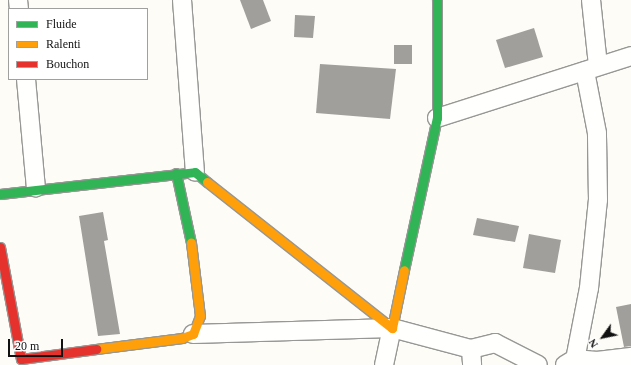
<!DOCTYPE html>
<html>
<head>
<meta charset="utf-8">
<style>
  body { margin:0 }
  #map { position:relative; width:631px; height:365px; overflow:hidden; background:#fdfcf7; font-family:"Times New Roman",serif }
  div>[style] { position:absolute }
  [style*='--x'] { left:calc(var(--x)*1px); top:calc(var(--y)*1px); width:calc(var(--w)*1px); rotate:calc(var(--a)*1deg) }
  .building>* { inset:0; background:#a19f9c }
  .roads { filter:drop-shadow(1px 0 #979795) drop-shadow(-1px 0 #979795) drop-shadow(0 1px #979795) drop-shadow(0 -1px #979795) }
  .street>* { height:18px; margin:-9px; padding:0 9px; transform-origin:9px; border-radius:9px; background:#fffffe }
  .fast>* { height:9px; margin:-4.5px; padding:0 4.5px; transform-origin:4.5px; border-radius:4.5px; background:#30b455 }
  .slow>* { height:9px; margin:-4.5px; padding:0 4.5px; transform-origin:4.5px; border-radius:4.5px; background:#ff9f0a }
  .jam>* { height:9px; margin:-4.5px; padding:0 4.5px; transform-origin:4.5px; border-radius:4.5px; background:#e5322d }
  span { translate:-50% -50%; white-space:nowrap; text-align:center; line-height:1.15; -webkit-text-stroke:4px #fff; paint-order:stroke }
  .legend { position:absolute; left:8px; top:8px; width:140px; height:72px; box-sizing:border-box; background:#fff; border:1px solid #a0a0a0; margin:0; padding:5px 7px; list-style:none; font-size:12px; color:#111 }
  .legend li { display:flex; align-items:center; gap:8px; height:20px }
  .legend b { width:20px; border:1px solid #a0a0a0 }
  .north { position:absolute; left:583px; top:317px; width:40px; height:40px; -webkit-text-stroke:3px #fff; paint-order:stroke; rotate:237deg; font-size:11px; font-weight:700; line-height:16px; text-align:center; color:#111 }
  .north::after { content:''; display:block; margin:auto; width:14px; height:18px; background:#111; clip-path:polygon(50% 0,100% 100%,50% 72%,0 100%) }
  .scale { position:absolute; left:8px; top:339px; width:55px; height:18px; box-sizing:border-box; border:2px solid #111; border-top:0; padding-left:5px; font-size:12px; line-height:14px; white-space:nowrap; color:#111; -webkit-text-stroke:3px #fff; paint-order:stroke }
</style>
</head>
<body>
<div id="map">
  <div class="building">
    <div style="clip-path:polygon(240px 0,263px 0,271px 21px,251px 29px)"></div>
    <div style="clip-path:polygon(295px 15px,315px 16px,313px 38px,294px 37px)"></div>
    <div style="clip-path:polygon(534px 28px,543px 57px,505px 68px,496px 40px)"></div>
    <div style="clip-path:polygon(394px 45px,412px 45px,412px 64px,394px 64px)"></div>
    <div style="clip-path:polygon(320px 64px,396px 69px,390px 119px,316px 113px)"></div>
    <div style="clip-path:polygon(103px 212px,108px 240px,104px 241px,120px 334px,98px 336px,79px 216px)"></div>
    <div style="clip-path:polygon(477px 218px,519px 226px,515px 242px,473px 235px)"></div>
    <div style="clip-path:polygon(529px 234px,561px 240px,555px 273px,523px 268px)"></div>
    <div style="clip-path:polygon(631px 304px,631px 346px,624px 347px,616px 307px)"></div>
  </div>
  <div class="roads">
    <div class="street">
      <div style="--x:18;--y:0;--w:9;--a:84"></div>
      <div style="--x:182;--y:0;--w:172;--a:85.7"></div>
      <div style="--x:591;--y:0;--w:66;--a:83.9"></div>
      <div style="--x:26;--y:79;--w:109;--a:84.8"></div>
      <div style="--x:437;--y:118;--w:204;--a:-17.7"></div>
      <div style="--x:193;--y:334;--w:199;--a:-1.7"></div>
      <div style="--x:471;--y:349;--w:16;--a:86"></div>
      <div style="--x:384;--y:365;--w:38;--a:-78"></div>
      <div style="--x:392;--y:328;--w:82;--a:14.9"></div>
      <div style="--x:471;--y:349;--w:25;--a:-14"></div>
      <div style="--x:495;--y:343;--w:48;--a:27.1"></div>
      <div style="--x:565;--y:365;--w:12;--a:-31"></div>
      <div style="--x:575;--y:359;--w:22;--a:5"></div>
      <div style="--x:597;--y:361;--w:34;--a:-7"></div>
      <div style="--x:574;--y:365;--w:78;--a:-79"></div>
      <div style="--x:589;--y:288;--w:88;--a:-84.2"></div>
      <div style="--x:598;--y:200;--w:67;--a:-90.9"></div>
      <div style="--x:597;--y:133;--w:63;--a:-101"></div>
    </div>
    <div class="fast">
      <div style="--x:176;--y:173;--w:72;--a:77.9"></div>
      <div style="--x:0;--y:194;--w:196;--a:-6.4"></div>
      <div style="--x:195;--y:172;--w:16;--a:40"></div>
      <div style="--x:404;--y:270;--w:156;--a:-77.8"></div>
      <div style="--x:437;--y:118;--w:118;--a:-90"></div>
    </div>
    <div class="slow">
      <div style="--x:207;--y:182;--w:236;--a:38.3"></div>
      <div style="--x:392;--y:328;--w:59;--a:-78.3"></div>
      <div style="--x:96;--y:349;--w:87;--a:-7.3"></div>
      <div style="--x:182;--y:338;--w:12;--a:-20"></div>
      <div style="--x:193;--y:334;--w:19;--a:-69"></div>
      <div style="--x:200;--y:316;--w:74;--a:-97"></div>
    </div>
    <div class="jam">
      <div style="--x:0;--y:247;--w:114;--a:79.4"></div>
      <div style="--x:21;--y:359;--w:76;--a:-7.6"></div>
    </div>
  </div>
  <ul class="legend">
  <li><b style="height:5px;background:#30b455"></b>Fluide</li>
  <li><b style="height:5px;background:#ff9f0a"></b>Ralenti</li>
  <li><b style="height:5px;background:#e5322d"></b>Bouchon</li>
  </ul>
  <div class="north">N</div>
  <div class="scale">20 m</div>
</div>
</body>
</html>
